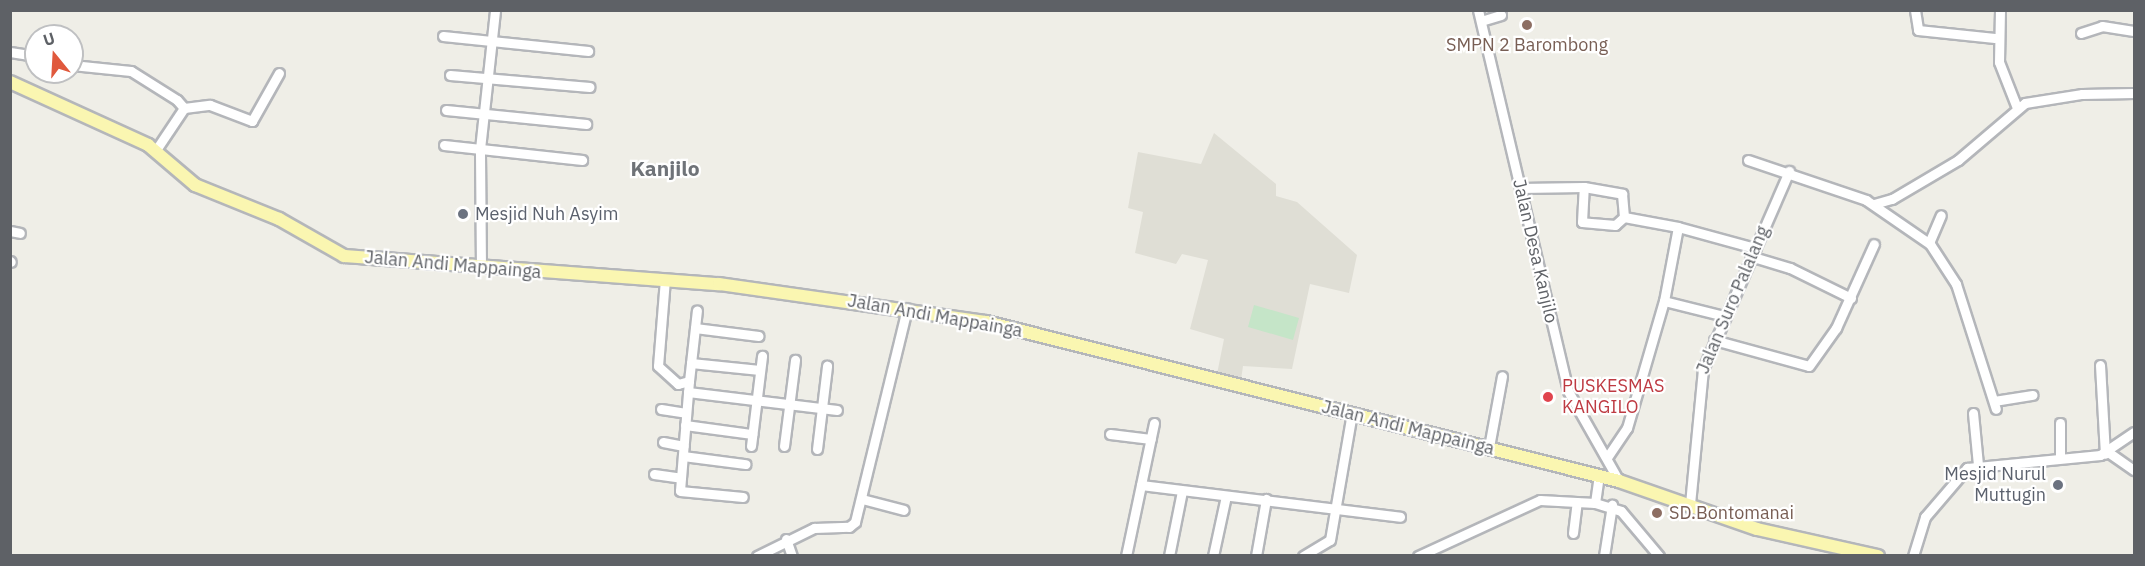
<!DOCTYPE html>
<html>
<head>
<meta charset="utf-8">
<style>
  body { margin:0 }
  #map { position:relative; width:2145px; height:566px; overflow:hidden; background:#efeee7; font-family:"IBM Plex Sans",sans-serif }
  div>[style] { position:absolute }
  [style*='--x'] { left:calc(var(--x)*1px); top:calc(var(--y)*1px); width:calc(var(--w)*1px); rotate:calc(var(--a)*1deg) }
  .education>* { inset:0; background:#dfded5 }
  .green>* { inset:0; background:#c5e5c8 }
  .roads { filter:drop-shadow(2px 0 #b4b6ba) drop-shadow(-2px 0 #b4b6ba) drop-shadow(0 2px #b4b6ba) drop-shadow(0 -2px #b4b6ba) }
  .minor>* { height:9px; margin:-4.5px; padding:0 4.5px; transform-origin:4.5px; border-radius:4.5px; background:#fff }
  .major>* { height:12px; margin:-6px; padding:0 6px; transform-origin:6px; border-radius:6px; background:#faf6b1 }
  .dots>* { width:16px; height:16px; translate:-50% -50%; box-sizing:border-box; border:3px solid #fff; border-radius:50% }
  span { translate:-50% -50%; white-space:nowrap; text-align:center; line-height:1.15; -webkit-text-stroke:4.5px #fff; paint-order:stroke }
  .education-label { font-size:18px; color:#785e54 }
  .left { translate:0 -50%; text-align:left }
  .worship-label { font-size:18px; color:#5b616d }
  .right { translate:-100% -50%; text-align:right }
  .street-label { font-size:18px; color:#5e6166 }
  .health-label { font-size:18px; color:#be3a42 }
  .quarter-label { font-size:21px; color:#6f7378; font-weight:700 }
  .frame { position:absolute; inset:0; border:12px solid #5e6166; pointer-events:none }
  .north { position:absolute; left:24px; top:24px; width:60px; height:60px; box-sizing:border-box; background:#fff; border:2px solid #bfc0c2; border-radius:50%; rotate:342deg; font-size:16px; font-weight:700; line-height:24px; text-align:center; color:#5e6166 }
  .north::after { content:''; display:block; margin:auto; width:21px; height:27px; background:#e0593d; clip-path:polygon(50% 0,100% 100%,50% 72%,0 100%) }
</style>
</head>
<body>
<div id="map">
  <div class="education">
    <div style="clip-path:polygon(1214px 133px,1276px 184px,1276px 196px,1297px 202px,1357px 255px,1349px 293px,1310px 284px,1292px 369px,1243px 366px,1241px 380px,1217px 374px,1224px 339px,1190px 329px,1208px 260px,1182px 254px,1176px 264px,1135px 253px,1143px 212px,1128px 208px,1138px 152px,1201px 164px)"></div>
  </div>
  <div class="green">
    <div style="clip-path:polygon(1254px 305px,1299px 318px,1293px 340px,1248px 327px)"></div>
  </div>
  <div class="roads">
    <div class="minor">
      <div style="--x:1478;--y:10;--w:391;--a:76.7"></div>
      <div style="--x:1568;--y:391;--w:103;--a:60.5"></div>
      <div style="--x:1915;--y:10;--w:20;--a:81"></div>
      <div style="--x:1918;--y:30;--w:77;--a:5.9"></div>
      <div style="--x:2000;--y:10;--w:52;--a:91.1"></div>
      <div style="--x:1999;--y:62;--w:49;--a:68.6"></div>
      <div style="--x:1481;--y:21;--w:21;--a:-17"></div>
      <div style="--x:2081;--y:33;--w:22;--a:-18"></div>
      <div style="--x:2102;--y:26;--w:32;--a:9"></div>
      <div style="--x:443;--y:36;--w:146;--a:5.9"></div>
      <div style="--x:10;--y:52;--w:26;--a:9"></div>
      <div style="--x:72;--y:65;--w:59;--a:5.8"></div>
      <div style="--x:131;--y:71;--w:54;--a:32.2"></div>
      <div style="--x:177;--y:100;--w:11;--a:49"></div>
      <div style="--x:184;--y:108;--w:50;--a:123.7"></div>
      <div style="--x:450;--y:75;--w:140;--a:4.9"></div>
      <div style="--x:184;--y:108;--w:26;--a:-7"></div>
      <div style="--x:210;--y:105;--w:45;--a:20.9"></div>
      <div style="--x:252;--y:121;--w:55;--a:-60.6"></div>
      <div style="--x:446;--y:110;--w:141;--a:5.7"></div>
      <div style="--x:444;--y:145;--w:139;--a:6.2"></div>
      <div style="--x:1748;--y:160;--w:125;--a:18.7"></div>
      <div style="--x:1866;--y:200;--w:78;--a:34.5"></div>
      <div style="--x:1930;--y:244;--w:48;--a:57"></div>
      <div style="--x:1956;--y:284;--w:131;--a:72.3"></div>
      <div style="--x:1521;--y:188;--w:63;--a:-0.9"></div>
      <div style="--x:1584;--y:187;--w:39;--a:10"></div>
      <div style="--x:1622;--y:194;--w:23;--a:85"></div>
      <div style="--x:1624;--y:217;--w:12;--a:138"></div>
      <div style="--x:1615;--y:225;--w:33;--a:-175"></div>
      <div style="--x:1582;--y:222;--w:35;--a:-87"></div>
      <div style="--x:1874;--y:204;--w:19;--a:-16"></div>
      <div style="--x:1892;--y:199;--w:77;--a:-30.6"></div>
      <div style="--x:1958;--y:160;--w:88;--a:-40.4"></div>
      <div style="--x:2025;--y:103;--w:58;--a:-9"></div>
      <div style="--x:2082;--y:94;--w:52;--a:-1.1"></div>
      <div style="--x:1624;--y:217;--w:55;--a:10.5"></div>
      <div style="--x:10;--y:231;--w:10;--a:11"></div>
      <div style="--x:1929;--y:243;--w:30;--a:-67"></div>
      <div style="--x:1750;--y:256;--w:42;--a:16.7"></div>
      <div style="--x:1790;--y:268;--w:68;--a:26.2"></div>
      <div style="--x:10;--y:261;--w:1;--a:45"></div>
      <div style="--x:481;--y:268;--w:119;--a:-90.5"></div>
      <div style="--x:480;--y:149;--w:140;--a:-83.8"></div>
      <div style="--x:665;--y:279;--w:87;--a:94.6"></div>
      <div style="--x:658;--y:366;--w:27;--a:42"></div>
      <div style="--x:678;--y:384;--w:11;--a:-15"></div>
      <div style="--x:689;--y:381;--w:71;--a:-83.6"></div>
      <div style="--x:1664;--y:301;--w:62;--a:14"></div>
      <div style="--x:695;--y:328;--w:64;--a:7.2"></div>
      <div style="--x:1714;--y:340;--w:98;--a:15.3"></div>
      <div style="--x:1809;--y:366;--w:47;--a:-54.6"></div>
      <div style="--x:1836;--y:328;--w:92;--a:-65.7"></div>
      <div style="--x:691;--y:363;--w:69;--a:5.8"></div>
      <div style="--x:2100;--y:365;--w:89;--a:86.8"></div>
      <div style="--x:689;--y:381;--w:110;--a:94.7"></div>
      <div style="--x:680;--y:491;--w:63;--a:5.4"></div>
      <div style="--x:688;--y:392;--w:150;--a:6.9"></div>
      <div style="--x:1994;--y:401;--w:39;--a:-9"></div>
      <div style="--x:661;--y:409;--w:25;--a:9"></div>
      <div style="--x:1973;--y:413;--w:52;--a:84.5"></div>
      <div style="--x:685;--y:425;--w:68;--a:7.7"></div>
      <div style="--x:1110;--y:434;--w:41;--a:7"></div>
      <div style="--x:663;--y:442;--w:21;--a:11"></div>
      <div style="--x:751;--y:446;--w:91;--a:-83"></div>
      <div style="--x:784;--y:446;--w:87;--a:-82.7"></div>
      <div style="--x:1489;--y:447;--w:72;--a:-79.6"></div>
      <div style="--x:817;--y:449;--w:84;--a:-83.1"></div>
      <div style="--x:2108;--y:452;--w:32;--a:35"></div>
      <div style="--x:683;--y:456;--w:63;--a:7.4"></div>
      <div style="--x:1608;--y:456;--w:34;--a:-56"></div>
      <div style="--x:1627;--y:428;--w:132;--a:-73.8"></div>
      <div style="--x:1664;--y:301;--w:75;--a:-79.3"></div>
      <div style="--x:1678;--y:227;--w:80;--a:15.3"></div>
      <div style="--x:2060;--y:458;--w:35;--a:-90"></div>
      <div style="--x:654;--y:474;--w:27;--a:8"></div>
      <div style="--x:1141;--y:485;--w:261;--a:7"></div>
      <div style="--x:862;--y:499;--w:43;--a:14.7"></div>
      <div style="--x:1595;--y:503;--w:27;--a:17"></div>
      <div style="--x:1621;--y:511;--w:59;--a:49.8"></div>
      <div style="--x:1690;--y:504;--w:136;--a:-84.5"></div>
      <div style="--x:1703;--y:369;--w:216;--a:-66.5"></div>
      <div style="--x:1573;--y:533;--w:31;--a:-83"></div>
      <div style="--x:786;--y:539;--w:18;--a:71"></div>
      <div style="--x:757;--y:556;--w:64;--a:-26.2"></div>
      <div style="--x:814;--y:528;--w:35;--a:-2"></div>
      <div style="--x:849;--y:527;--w:8;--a:-40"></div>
      <div style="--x:855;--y:522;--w:220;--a:-76.3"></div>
      <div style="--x:1126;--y:556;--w:136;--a:-78.1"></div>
      <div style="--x:1169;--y:556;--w:66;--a:-78.7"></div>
      <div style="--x:1213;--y:556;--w:61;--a:-77.8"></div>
      <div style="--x:1256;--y:556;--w:58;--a:-80"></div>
      <div style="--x:1303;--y:556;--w:31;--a:-31"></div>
      <div style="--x:1330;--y:540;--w:129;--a:-80.2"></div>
      <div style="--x:1418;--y:556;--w:134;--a:-24.7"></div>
      <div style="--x:1540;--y:500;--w:55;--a:3.1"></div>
      <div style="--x:1595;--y:503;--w:27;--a:-82"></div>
      <div style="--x:1604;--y:556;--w:52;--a:-81.1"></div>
      <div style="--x:1913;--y:556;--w:41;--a:-72.9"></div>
      <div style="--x:1925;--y:517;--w:65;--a:-49.4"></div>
      <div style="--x:1967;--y:468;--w:134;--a:-5.6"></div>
      <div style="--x:2100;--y:455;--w:41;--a:-34.1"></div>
    </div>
    <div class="major">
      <div style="--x:10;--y:82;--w:152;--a:24.5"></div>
      <div style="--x:148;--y:145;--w:62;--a:40.4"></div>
      <div style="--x:195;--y:185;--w:91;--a:22"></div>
      <div style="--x:279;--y:219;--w:75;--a:29.6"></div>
      <div style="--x:344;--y:256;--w:376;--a:4.3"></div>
      <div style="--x:719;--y:284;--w:270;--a:8.1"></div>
      <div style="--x:986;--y:322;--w:653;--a:14.1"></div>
      <div style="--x:1619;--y:481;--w:146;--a:19.2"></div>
      <div style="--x:1757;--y:529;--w:124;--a:12.6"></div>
    </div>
  </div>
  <div class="dots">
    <div style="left:1527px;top:25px;background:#8d6e63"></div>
    <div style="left:463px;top:214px;background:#6b7280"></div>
    <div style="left:1548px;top:397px;background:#e0444e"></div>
    <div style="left:2058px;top:485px;background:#6b7280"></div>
    <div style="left:1657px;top:513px;background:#8d6e63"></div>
  </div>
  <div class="education-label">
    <span style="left:1527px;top:45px">SMPN 2 Barombong</span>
    <span class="left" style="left:1669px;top:513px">SD.Bontomanai</span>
  </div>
  <div class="worship-label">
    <span class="left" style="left:475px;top:214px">Mesjid Nuh Asyim</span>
    <span class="right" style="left:2046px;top:485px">Mesjid Nurul<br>Muttugin</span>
  </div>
  <div class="street-label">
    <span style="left:1535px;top:251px;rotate:77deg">Jalan Desa Kanjilo</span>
    <span style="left:453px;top:265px;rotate:5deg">Jalan Andi Mappainga</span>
    <span style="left:1733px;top:300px;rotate:-67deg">Jalan Suro Palalang</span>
    <span style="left:935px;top:316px;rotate:10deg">Jalan Andi Mappainga</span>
    <span style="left:1408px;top:428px;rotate:14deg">Jalan Andi Mappainga</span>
  </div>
  <div class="health-label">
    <span class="left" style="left:1562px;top:397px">PUSKESMAS<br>KANGILO</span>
  </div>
  <div class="quarter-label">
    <span style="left:665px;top:168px">Kanjilo</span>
  </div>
  <div class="frame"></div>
  <div class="north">U</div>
</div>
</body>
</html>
